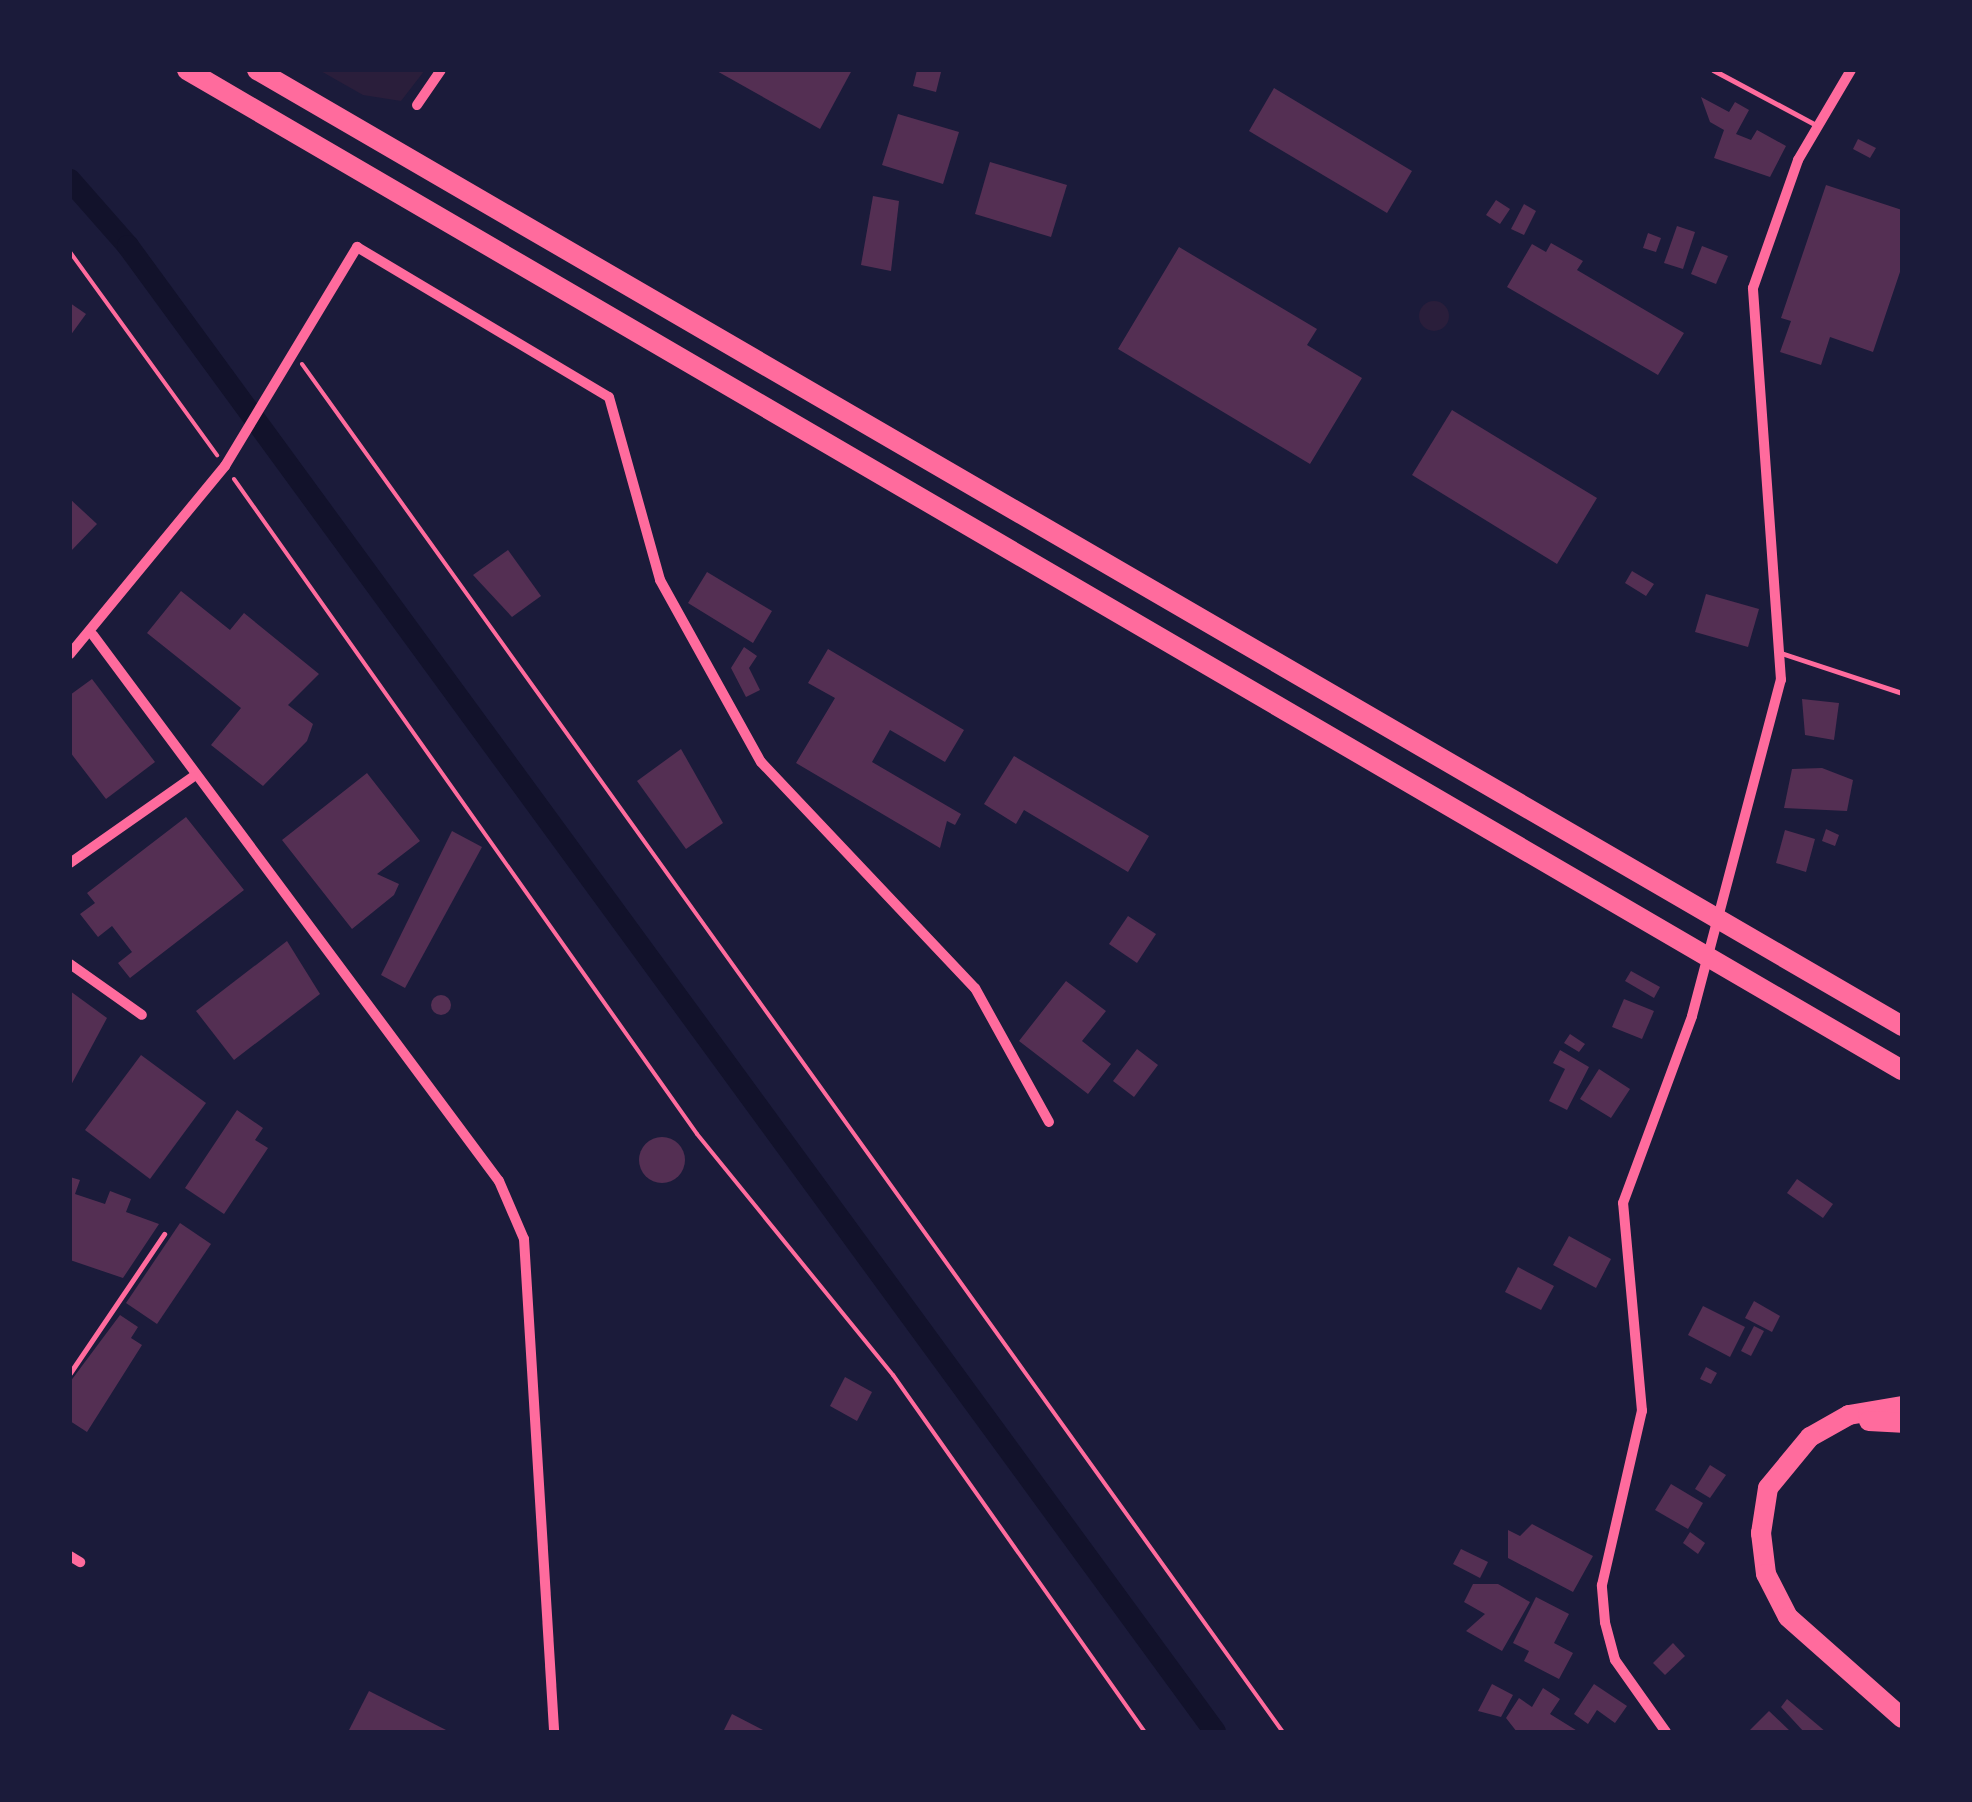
<!DOCTYPE html>
<html>
<head>
<meta charset="utf-8">
<style>
  body { margin:0 }
  #map { position:relative; width:1972px; height:1802px; overflow:hidden; background:#1b1b3a; font-family:"Open Sans",sans-serif }
  div>[style] { position:absolute }
  [style*='--x'] { left:calc(var(--x)*1px); top:calc(var(--y)*1px); width:calc(var(--w)*1px); rotate:calc(var(--a)*1deg) }
  .green>* { inset:0; background:#2a1e3b }
  .round { border-radius:50% }
  .canal>* { height:22px; margin:-11px; padding:0 11px; transform-origin:11px; border-radius:11px; background:#12122b }
  .building>* { inset:0; background:#542f53 }
  .path>* { height:4px; margin:-2px; padding:0 2px; transform-origin:2px; border-radius:2px; background:#ff6b9d }
  .service>* { height:5px; margin:-2.5px; padding:0 2.5px; transform-origin:2.5px; border-radius:2.5px; background:#ff6b9d }
  .minor>* { height:10px; margin:-5px; padding:0 5px; transform-origin:5px; border-radius:5px; background:#ff6b9d }
  .motorway>* { height:20px; margin:-10px; padding:0 10px; transform-origin:10px; border-radius:10px; background:#ff6b9d }
  span { translate:-50% -50%; white-space:nowrap; text-align:center; line-height:1.15; -webkit-text-stroke:9px #1b1b3a; paint-order:stroke }
  .frame { position:absolute; inset:0; border:72px solid #1b1b3a; pointer-events:none }
</style>
</head>
<body>
<div id="map">
  <div class="green">
    <div style="clip-path:polygon(319px 70px,425px 70px,401px 101px,363px 95px)"></div>
    <div class="round" style="left:1419px;top:301px;width:30px;height:30px"></div>
  </div>
  <div class="canal">
    <div style="--x:70;--y:180;--w:88;--a:48.7"></div>
    <div style="--x:128;--y:246;--w:1841;--a:53.81"></div>
  </div>
  <div class="building">
    <div style="clip-path:polygon(715px 70px,852px 70px,820px 129px)"></div>
    <div style="clip-path:polygon(917px 70px,941px 72px,936px 92px,913px 86px)"></div>
    <div style="clip-path:polygon(1274px 88px,1412px 171px,1387px 213px,1249px 131px)"></div>
    <div style="clip-path:polygon(1701px 97px,1729px 112px,1735px 102px,1749px 110px,1736px 134px,1751px 140px,1757px 130px,1786px 146px,1770px 177px,1714px 158px,1724px 130px,1710px 122px)"></div>
    <div style="clip-path:polygon(898px 114px,959px 132px,943px 184px,882px 165px)"></div>
    <div style="clip-path:polygon(1858px 139px,1876px 148px,1870px 158px,1853px 149px)"></div>
    <div style="clip-path:polygon(990px 162px,1067px 185px,1051px 237px,975px 214px)"></div>
    <div style="clip-path:polygon(1826px 185px,1902px 210px,1902px 266px,1873px 352px,1830px 337px,1821px 365px,1780px 352px,1791px 321px,1781px 318px)"></div>
    <div style="clip-path:polygon(873px 196px,899px 201px,891px 271px,861px 265px)"></div>
    <div style="clip-path:polygon(1496px 200px,1510px 209px,1500px 224px,1486px 215px)"></div>
    <div style="clip-path:polygon(1524px 204px,1536px 211px,1524px 235px,1511px 229px)"></div>
    <div style="clip-path:polygon(1677px 226px,1695px 232px,1683px 269px,1664px 263px)"></div>
    <div style="clip-path:polygon(1648px 233px,1661px 238px,1656px 252px,1643px 248px)"></div>
    <div style="clip-path:polygon(1551px 243px,1583px 261px,1577px 270px,1684px 333px,1658px 375px,1507px 287px,1532px 244px,1546px 252px)"></div>
    <div style="clip-path:polygon(1702px 246px,1728px 256px,1716px 284px,1691px 274px)"></div>
    <div style="clip-path:polygon(1179px 247px,1317px 329px,1307px 345px,1362px 378px,1310px 464px,1118px 349px)"></div>
    <div style="clip-path:polygon(70px 303px,86px 314px,70px 336px)"></div>
    <div style="clip-path:polygon(1452px 410px,1597px 498px,1557px 564px,1412px 475px)"></div>
    <div style="clip-path:polygon(70px 499px,97px 524px,70px 552px)"></div>
    <div style="clip-path:polygon(508px 550px,541px 596px,512px 617px,473px 575px)"></div>
    <div style="clip-path:polygon(1632px 571px,1654px 584px,1646px 596px,1625px 583px)"></div>
    <div style="clip-path:polygon(707px 572px,772px 611px,753px 643px,688px 603px)"></div>
    <div style="clip-path:polygon(181px 591px,230px 630px,244px 613px,319px 674px,288px 705px,313px 724px,307px 741px,263px 786px,211px 745px,241px 708px,147px 633px)"></div>
    <div style="clip-path:polygon(1706px 594px,1759px 609px,1748px 647px,1695px 632px)"></div>
    <div style="clip-path:polygon(744px 647px,757px 656px,749px 668px,760px 690px,746px 697px,731px 668px)"></div>
    <div style="clip-path:polygon(828px 649px,964px 730px,945px 762px,890px 730px,872px 762px,961px 814px,955px 825px,947px 821px,940px 848px,796px 763px,835px 698px,808px 683px)"></div>
    <div style="clip-path:polygon(92px 679px,155px 762px,106px 799px,70px 752px,70px 695px)"></div>
    <div style="clip-path:polygon(1802px 699px,1839px 703px,1834px 740px,1805px 735px)"></div>
    <div style="clip-path:polygon(681px 749px,723px 823px,686px 849px,637px 781px)"></div>
    <div style="clip-path:polygon(1014px 756px,1149px 836px,1128px 872px,1024px 810px,1016px 824px,984px 804px)"></div>
    <div style="clip-path:polygon(1822px 768px,1853px 780px,1847px 811px,1784px 808px,1792px 769px)"></div>
    <div style="clip-path:polygon(367px 773px,420px 841px,377px 874px,399px 884px,394px 895px,352px 929px,282px 840px)"></div>
    <div style="clip-path:polygon(186px 817px,244px 890px,130px 978px,118px 963px,132px 952px,112px 926px,98px 937px,80px 914px,95px 903px,87px 893px)"></div>
    <div style="clip-path:polygon(1826px 829px,1839px 835px,1835px 846px,1822px 841px)"></div>
    <div style="clip-path:polygon(1785px 830px,1815px 839px,1806px 872px,1776px 863px)"></div>
    <div style="clip-path:polygon(452px 831px,482px 847px,405px 988px,381px 975px)"></div>
    <div style="clip-path:polygon(1128px 916px,1156px 934px,1137px 963px,1109px 944px)"></div>
    <div style="clip-path:polygon(287px 941px,320px 994px,234px 1060px,196px 1011px)"></div>
    <div style="clip-path:polygon(1631px 971px,1660px 987px,1654px 998px,1625px 981px)"></div>
    <div style="clip-path:polygon(1066px 981px,1106px 1011px,1082px 1041px,1111px 1064px,1088px 1094px,1019px 1041px)"></div>
    <div style="clip-path:polygon(70px 991px,107px 1018px,70px 1087px)"></div>
    <div class="round" style="left:431px;top:995px;width:20px;height:20px"></div>
    <div style="clip-path:polygon(1624px 999px,1654px 1011px,1642px 1039px,1612px 1027px)"></div>
    <div style="clip-path:polygon(1570px 1034px,1585px 1044px,1579px 1052px,1564px 1043px)"></div>
    <div style="clip-path:polygon(1137px 1049px,1158px 1065px,1134px 1097px,1113px 1081px)"></div>
    <div style="clip-path:polygon(1560px 1050px,1589px 1067px,1567px 1110px,1549px 1101px,1565px 1069px,1553px 1063px)"></div>
    <div style="clip-path:polygon(141px 1055px,206px 1103px,150px 1179px,85px 1130px)"></div>
    <div style="clip-path:polygon(1599px 1069px,1630px 1089px,1611px 1118px,1580px 1099px)"></div>
    <div style="clip-path:polygon(237px 1110px,263px 1128px,255px 1140px,268px 1148px,224px 1214px,185px 1188px)"></div>
    <div class="round" style="left:639px;top:1137px;width:46px;height:46px"></div>
    <div style="clip-path:polygon(70px 1177px,80px 1180px,75px 1194px,105px 1204px,110px 1191px,131px 1199px,126px 1212px,159px 1224px,123px 1278px,70px 1260px)"></div>
    <div style="clip-path:polygon(1797px 1179px,1833px 1204px,1823px 1218px,1787px 1193px)"></div>
    <div style="clip-path:polygon(180px 1223px,211px 1244px,157px 1324px,126px 1303px)"></div>
    <div style="clip-path:polygon(1569px 1236px,1611px 1259px,1596px 1288px,1553px 1265px)"></div>
    <div style="clip-path:polygon(1518px 1267px,1554px 1286px,1541px 1310px,1505px 1292px)"></div>
    <div style="clip-path:polygon(1754px 1301px,1780px 1316px,1772px 1332px,1745px 1318px)"></div>
    <div style="clip-path:polygon(1703px 1306px,1745px 1327px,1730px 1357px,1688px 1335px)"></div>
    <div style="clip-path:polygon(120px 1315px,138px 1327px,131px 1338px,142px 1345px,87px 1432px,70px 1421px,70px 1382px)"></div>
    <div style="clip-path:polygon(1754px 1326px,1764px 1331px,1751px 1356px,1741px 1351px)"></div>
    <div style="clip-path:polygon(1706px 1367px,1717px 1373px,1711px 1384px,1700px 1379px)"></div>
    <div style="clip-path:polygon(845px 1377px,872px 1392px,857px 1421px,830px 1406px)"></div>
    <div style="clip-path:polygon(1710px 1465px,1726px 1475px,1710px 1498px,1695px 1489px)"></div>
    <div style="clip-path:polygon(1671px 1484px,1703px 1503px,1688px 1529px,1655px 1510px)"></div>
    <div style="clip-path:polygon(1532px 1524px,1593px 1556px,1573px 1592px,1508px 1558px,1508px 1530px,1520px 1536px)"></div>
    <div style="clip-path:polygon(1690px 1532px,1705px 1543px,1698px 1554px,1683px 1543px)"></div>
    <div style="clip-path:polygon(1461px 1549px,1488px 1562px,1480px 1578px,1453px 1564px)"></div>
    <div style="clip-path:polygon(1473px 1584px,1498px 1584px,1530px 1602px,1502px 1651px,1466px 1631px,1485px 1614px,1464px 1602px)"></div>
    <div style="clip-path:polygon(1536px 1597px,1569px 1614px,1554px 1643px,1573px 1653px,1559px 1679px,1524px 1661px,1529px 1651px,1513px 1643px)"></div>
    <div style="clip-path:polygon(1673px 1643px,1685px 1656px,1665px 1675px,1653px 1663px)"></div>
    <div style="clip-path:polygon(1492px 1684px,1513px 1695px,1501px 1717px,1478px 1711px)"></div>
    <div style="clip-path:polygon(1594px 1684px,1627px 1706px,1615px 1723px,1597px 1710px,1588px 1724px,1574px 1714px)"></div>
    <div style="clip-path:polygon(1543px 1688px,1560px 1699px,1550px 1714px,1579px 1732px,1517px 1732px,1506px 1718px,1519px 1698px,1532px 1707px)"></div>
    <div style="clip-path:polygon(369px 1691px,450px 1732px,348px 1732px)"></div>
    <div style="clip-path:polygon(1787px 1699px,1826px 1732px,1804px 1732px,1781px 1707px)"></div>
    <div style="clip-path:polygon(1769px 1711px,1791px 1732px,1748px 1732px)"></div>
    <div style="clip-path:polygon(732px 1714px,767px 1732px,723px 1732px)"></div>
  </div>
  <div class="path">
    <div style="--x:70;--y:252;--w:251;--a:54.1"></div>
    <div style="--x:302;--y:364;--w:1683;--a:54.36"></div>
    <div style="--x:234;--y:479;--w:802;--a:54.74"></div>
    <div style="--x:697;--y:1134;--w:311;--a:50.9"></div>
    <div style="--x:893;--y:1375;--w:437;--a:54.8"></div>
  </div>
  <div class="service">
    <div style="--x:1713;--y:70;--w:117;--a:28.1"></div>
    <div style="--x:1781;--y:653;--w:127;--a:18.3"></div>
    <div style="--x:70;--y:1373;--w:168;--a:-55.9"></div>
  </div>
  <div class="minor">
    <div style="--x:417;--y:105;--w:42;--a:-55.6"></div>
    <div style="--x:93;--y:635;--w:680;--a:53.37"></div>
    <div style="--x:499;--y:1181;--w:63;--a:66.7"></div>
    <div style="--x:524;--y:1239;--w:494;--a:86.5"></div>
    <div style="--x:70;--y:654;--w:244;--a:-50.5"></div>
    <div style="--x:225;--y:466;--w:256;--a:-58.9"></div>
    <div style="--x:357;--y:247;--w:293;--a:30.8"></div>
    <div style="--x:609;--y:397;--w:190;--a:74.4"></div>
    <div style="--x:660;--y:580;--w:208;--a:61"></div>
    <div style="--x:761;--y:762;--w:311;--a:46.6"></div>
    <div style="--x:975;--y:988;--w:153;--a:61.1"></div>
    <div style="--x:70;--y:863;--w:150;--a:-35"></div>
    <div style="--x:70;--y:964;--w:88;--a:35.3"></div>
    <div style="--x:70;--y:1556;--w:12;--a:31"></div>
    <div style="--x:1666;--y:1732;--w:88;--a:-125.3"></div>
    <div style="--x:1615;--y:1660;--w:39;--a:-105"></div>
    <div style="--x:1605;--y:1622;--w:37;--a:-95"></div>
    <div style="--x:1602;--y:1585;--w:179;--a:-77.1"></div>
    <div style="--x:1642;--y:1411;--w:209;--a:-95.2"></div>
    <div style="--x:1623;--y:1203;--w:199;--a:-69.7"></div>
    <div style="--x:1692;--y:1016;--w:348;--a:-75.2"></div>
    <div style="--x:1781;--y:680;--w:393;--a:-94.1"></div>
    <div style="--x:1753;--y:288;--w:136;--a:-70.6"></div>
    <div style="--x:1798;--y:160;--w:104;--a:-59.5"></div>
  </div>
  <div class="motorway">
    <div style="--x:187;--y:70;--w:1985;--a:30.25"></div>
    <div style="--x:257;--y:70;--w:1903;--a:30.16"></div>
    <div style="--x:1902;--y:1406;--w:54;--a:170.4"></div>
    <div style="--x:1849;--y:1415;--w:45;--a:150.6"></div>
    <div style="--x:1810;--y:1437;--w:66;--a:129.5"></div>
    <div style="--x:1768;--y:1488;--w:46;--a:98.8"></div>
    <div style="--x:1761;--y:1533;--w:41;--a:83"></div>
    <div style="--x:1766;--y:1574;--w:48;--a:62.9"></div>
    <div style="--x:1788;--y:1617;--w:152;--a:41.5"></div>
    <div style="--x:1869;--y:1421;--w:33;--a:3"></div>
  </div>
  <div class="frame"></div>
</div>
</body>
</html>
